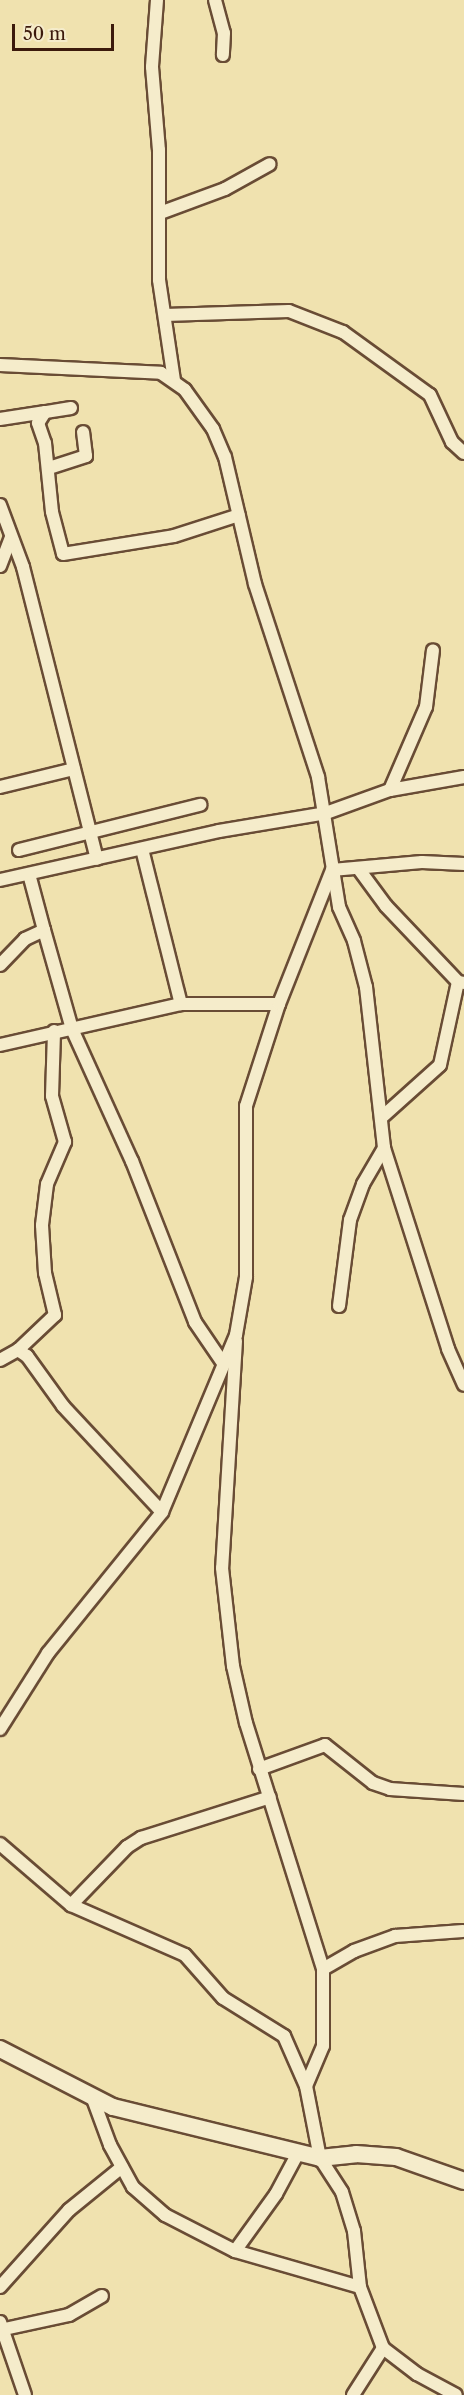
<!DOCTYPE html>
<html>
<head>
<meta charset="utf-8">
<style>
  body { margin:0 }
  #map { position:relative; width:464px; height:2395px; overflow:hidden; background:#f0e2af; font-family:"Libre Caslon Text",serif }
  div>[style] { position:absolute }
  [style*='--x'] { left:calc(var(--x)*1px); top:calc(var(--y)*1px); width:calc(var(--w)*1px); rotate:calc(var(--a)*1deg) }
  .roads { filter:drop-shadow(2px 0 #694c35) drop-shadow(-2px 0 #694c35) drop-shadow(0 2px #694c35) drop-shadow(0 -2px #694c35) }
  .street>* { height:12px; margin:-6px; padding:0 6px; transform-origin:6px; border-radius:6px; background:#f5eccb }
  .secondary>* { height:16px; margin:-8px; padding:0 8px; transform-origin:8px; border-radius:8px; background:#f5eccb }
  span { translate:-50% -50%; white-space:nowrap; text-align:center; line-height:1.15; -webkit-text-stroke:6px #f5eccb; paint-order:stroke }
  .scale { position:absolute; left:12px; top:24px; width:102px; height:27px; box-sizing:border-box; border:3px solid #3c1a0c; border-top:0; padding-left:8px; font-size:18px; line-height:21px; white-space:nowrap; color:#3c1a0c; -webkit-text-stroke:4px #f5eccb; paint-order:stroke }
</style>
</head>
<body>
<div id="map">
  <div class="roads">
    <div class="street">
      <div style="--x:157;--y:0;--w:67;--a:94.3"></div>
      <div style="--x:152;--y:67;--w:83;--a:85.2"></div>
      <div style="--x:159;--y:150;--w:130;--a:90"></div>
      <div style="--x:159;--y:280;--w:101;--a:81.5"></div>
      <div style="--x:215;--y:0;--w:34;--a:75"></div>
      <div style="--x:224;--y:33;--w:22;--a:93"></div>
      <div style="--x:160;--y:213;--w:69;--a:-20.3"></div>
      <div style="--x:225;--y:189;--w:51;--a:-29.1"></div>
      <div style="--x:165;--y:315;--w:124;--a:-1.8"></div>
      <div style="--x:289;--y:311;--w:58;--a:21.3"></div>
      <div style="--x:343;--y:332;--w:107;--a:35.9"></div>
      <div style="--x:430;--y:395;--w:52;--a:64.9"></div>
      <div style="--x:452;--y:442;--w:16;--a:43"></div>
      <div style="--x:0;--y:365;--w:161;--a:2.8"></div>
      <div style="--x:161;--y:373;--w:29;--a:35"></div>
      <div style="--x:185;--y:390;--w:48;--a:54.3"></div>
      <div style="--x:213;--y:429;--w:30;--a:67"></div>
      <div style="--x:225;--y:457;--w:130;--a:76.7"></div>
      <div style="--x:255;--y:584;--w:203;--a:71.9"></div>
      <div style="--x:318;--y:777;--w:132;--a:80.8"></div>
      <div style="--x:339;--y:907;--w:37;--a:66"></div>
      <div style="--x:354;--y:941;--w:48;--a:75.4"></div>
      <div style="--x:366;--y:987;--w:162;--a:83.6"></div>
      <div style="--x:384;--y:1148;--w:211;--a:72.3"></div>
      <div style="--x:448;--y:1349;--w:39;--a:66"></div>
      <div style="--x:71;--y:408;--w:26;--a:171"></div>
      <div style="--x:45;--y:412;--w:13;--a:122"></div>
      <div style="--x:38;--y:423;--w:21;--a:71"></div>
      <div style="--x:45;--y:443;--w:69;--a:84.2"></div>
      <div style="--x:52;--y:512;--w:43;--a:75.3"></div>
      <div style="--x:63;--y:554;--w:112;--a:-9.2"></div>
      <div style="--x:174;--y:536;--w:68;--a:-17.9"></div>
      <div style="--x:0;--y:419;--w:46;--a:-8.8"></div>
      <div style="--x:49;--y:468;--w:39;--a:-18"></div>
      <div style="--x:86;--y:456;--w:24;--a:-97"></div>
      <div style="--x:0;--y:505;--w:66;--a:69.6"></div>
      <div style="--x:23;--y:567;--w:301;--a:75.8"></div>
      <div style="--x:0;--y:566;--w:30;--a:-69"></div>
      <div style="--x:0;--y:787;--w:76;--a:-13.7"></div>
      <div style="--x:390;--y:790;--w:90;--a:-66.6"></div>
      <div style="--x:426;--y:707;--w:57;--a:-83"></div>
      <div style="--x:142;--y:849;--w:160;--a:75.9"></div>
      <div style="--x:19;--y:850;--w:187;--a:-14"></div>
      <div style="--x:358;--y:868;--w:47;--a:53.6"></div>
      <div style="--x:386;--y:906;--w:105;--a:46.5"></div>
      <div style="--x:458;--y:982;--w:6;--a:9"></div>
      <div style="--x:332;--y:870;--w:90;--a:-5.1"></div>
      <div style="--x:422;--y:862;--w:42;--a:2.7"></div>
      <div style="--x:29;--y:874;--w:58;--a:75"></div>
      <div style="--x:0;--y:880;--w:224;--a:-12.6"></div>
      <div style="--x:219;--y:831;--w:109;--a:-9.5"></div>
      <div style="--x:326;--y:813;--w:68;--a:-19.8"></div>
      <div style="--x:390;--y:790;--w:75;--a:-10"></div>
      <div style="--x:0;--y:965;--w:36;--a:-46"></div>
      <div style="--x:25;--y:939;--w:21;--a:-25"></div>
      <div style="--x:44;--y:930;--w:103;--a:74.2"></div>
      <div style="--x:72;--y:1029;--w:145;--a:65.6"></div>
      <div style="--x:132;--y:1161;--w:173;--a:68.6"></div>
      <div style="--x:195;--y:1322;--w:50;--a:55.7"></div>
      <div style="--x:0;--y:1045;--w:186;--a:-12.8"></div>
      <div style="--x:181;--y:1004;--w:98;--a:0"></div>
      <div style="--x:381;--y:1118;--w:79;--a:-41.9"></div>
      <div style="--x:440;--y:1065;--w:85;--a:-77.8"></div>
      <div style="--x:339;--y:1306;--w:87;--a:-82.7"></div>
      <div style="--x:350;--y:1220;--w:38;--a:-70"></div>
      <div style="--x:363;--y:1184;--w:42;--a:-59.7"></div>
      <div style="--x:236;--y:1341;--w:227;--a:93.5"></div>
      <div style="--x:222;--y:1568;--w:99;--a:83.6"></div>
      <div style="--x:233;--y:1666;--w:58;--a:77.2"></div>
      <div style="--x:246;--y:1723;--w:258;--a:72.6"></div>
      <div style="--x:323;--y:1969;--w:77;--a:90"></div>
      <div style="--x:323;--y:2046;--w:43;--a:113"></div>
      <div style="--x:18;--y:1350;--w:51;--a:-43.4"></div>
      <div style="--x:55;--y:1315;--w:43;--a:-103.4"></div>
      <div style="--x:45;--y:1273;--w:48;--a:-93.6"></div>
      <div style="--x:42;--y:1225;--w:41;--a:-83"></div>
      <div style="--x:47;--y:1184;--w:46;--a:-66.8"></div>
      <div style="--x:65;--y:1142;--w:48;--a:-105.8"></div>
      <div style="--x:52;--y:1096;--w:65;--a:-88.2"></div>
      <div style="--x:0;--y:1360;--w:21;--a:-29"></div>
      <div style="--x:18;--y:1350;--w:11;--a:34"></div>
      <div style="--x:27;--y:1356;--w:62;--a:54.2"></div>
      <div style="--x:63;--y:1406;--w:145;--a:47"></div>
      <div style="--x:0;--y:1729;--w:90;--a:-57.7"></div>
      <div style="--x:48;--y:1653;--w:181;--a:-51"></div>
      <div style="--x:162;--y:1512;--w:192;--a:-67.3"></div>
      <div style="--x:236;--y:1335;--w:59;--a:-80.2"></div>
      <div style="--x:246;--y:1277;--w:171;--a:-90"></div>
      <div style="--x:246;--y:1106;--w:107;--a:-72.1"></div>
      <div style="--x:279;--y:1004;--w:144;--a:-68.4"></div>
      <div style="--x:259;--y:1769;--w:70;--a:-20"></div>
      <div style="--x:325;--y:1745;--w:61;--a:38.4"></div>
      <div style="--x:373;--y:1783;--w:18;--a:19"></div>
      <div style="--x:390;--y:1789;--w:74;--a:3.9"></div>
      <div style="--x:0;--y:1844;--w:94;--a:40.7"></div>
      <div style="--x:71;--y:1905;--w:124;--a:23.7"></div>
      <div style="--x:185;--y:1955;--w:57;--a:48.5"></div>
      <div style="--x:223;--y:1998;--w:72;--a:31.9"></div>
      <div style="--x:284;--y:2036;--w:55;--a:66.3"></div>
      <div style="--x:306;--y:2086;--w:73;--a:79"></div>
      <div style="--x:320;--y:2158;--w:40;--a:57.1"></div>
      <div style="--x:342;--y:2192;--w:41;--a:72.9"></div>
      <div style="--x:354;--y:2231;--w:56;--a:83.9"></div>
      <div style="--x:360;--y:2287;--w:65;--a:69.3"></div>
      <div style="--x:383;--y:2348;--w:43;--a:37.4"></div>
      <div style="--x:417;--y:2374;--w:44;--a:28.3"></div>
      <div style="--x:71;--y:1905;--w:81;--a:-46"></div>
      <div style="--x:127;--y:1847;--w:17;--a:-33"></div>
      <div style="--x:141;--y:1838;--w:135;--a:-17.6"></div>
      <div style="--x:323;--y:1969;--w:36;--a:-30"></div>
      <div style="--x:354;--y:1951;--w:44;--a:-20.1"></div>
      <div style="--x:395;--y:1936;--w:68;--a:-4.2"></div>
      <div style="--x:93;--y:2099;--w:49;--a:69.7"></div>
      <div style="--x:110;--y:2145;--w:48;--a:61.3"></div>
      <div style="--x:133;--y:2187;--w:43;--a:41.2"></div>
      <div style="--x:165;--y:2215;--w:79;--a:27.2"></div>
      <div style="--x:235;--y:2251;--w:130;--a:16.1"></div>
      <div style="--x:235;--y:2251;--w:70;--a:-54.3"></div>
      <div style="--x:276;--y:2194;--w:47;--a:-61.8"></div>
      <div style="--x:0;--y:2287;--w:103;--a:-48.1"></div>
      <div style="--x:69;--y:2210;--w:68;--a:-39.1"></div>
      <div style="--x:0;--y:2322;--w:77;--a:71.1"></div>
      <div style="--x:0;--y:2330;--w:71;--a:-12.3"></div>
      <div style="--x:69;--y:2315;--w:38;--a:-30"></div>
      <div style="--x:353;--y:2395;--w:56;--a:-57.4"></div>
    </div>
    <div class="secondary">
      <div style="--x:0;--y:2049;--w:127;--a:27.2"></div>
      <div style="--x:113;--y:2107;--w:213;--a:13.8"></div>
      <div style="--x:320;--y:2158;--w:36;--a:-6"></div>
      <div style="--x:356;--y:2154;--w:40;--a:4.3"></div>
      <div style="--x:396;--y:2157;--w:72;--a:19.4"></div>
    </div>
  </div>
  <div class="scale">50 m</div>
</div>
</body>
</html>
